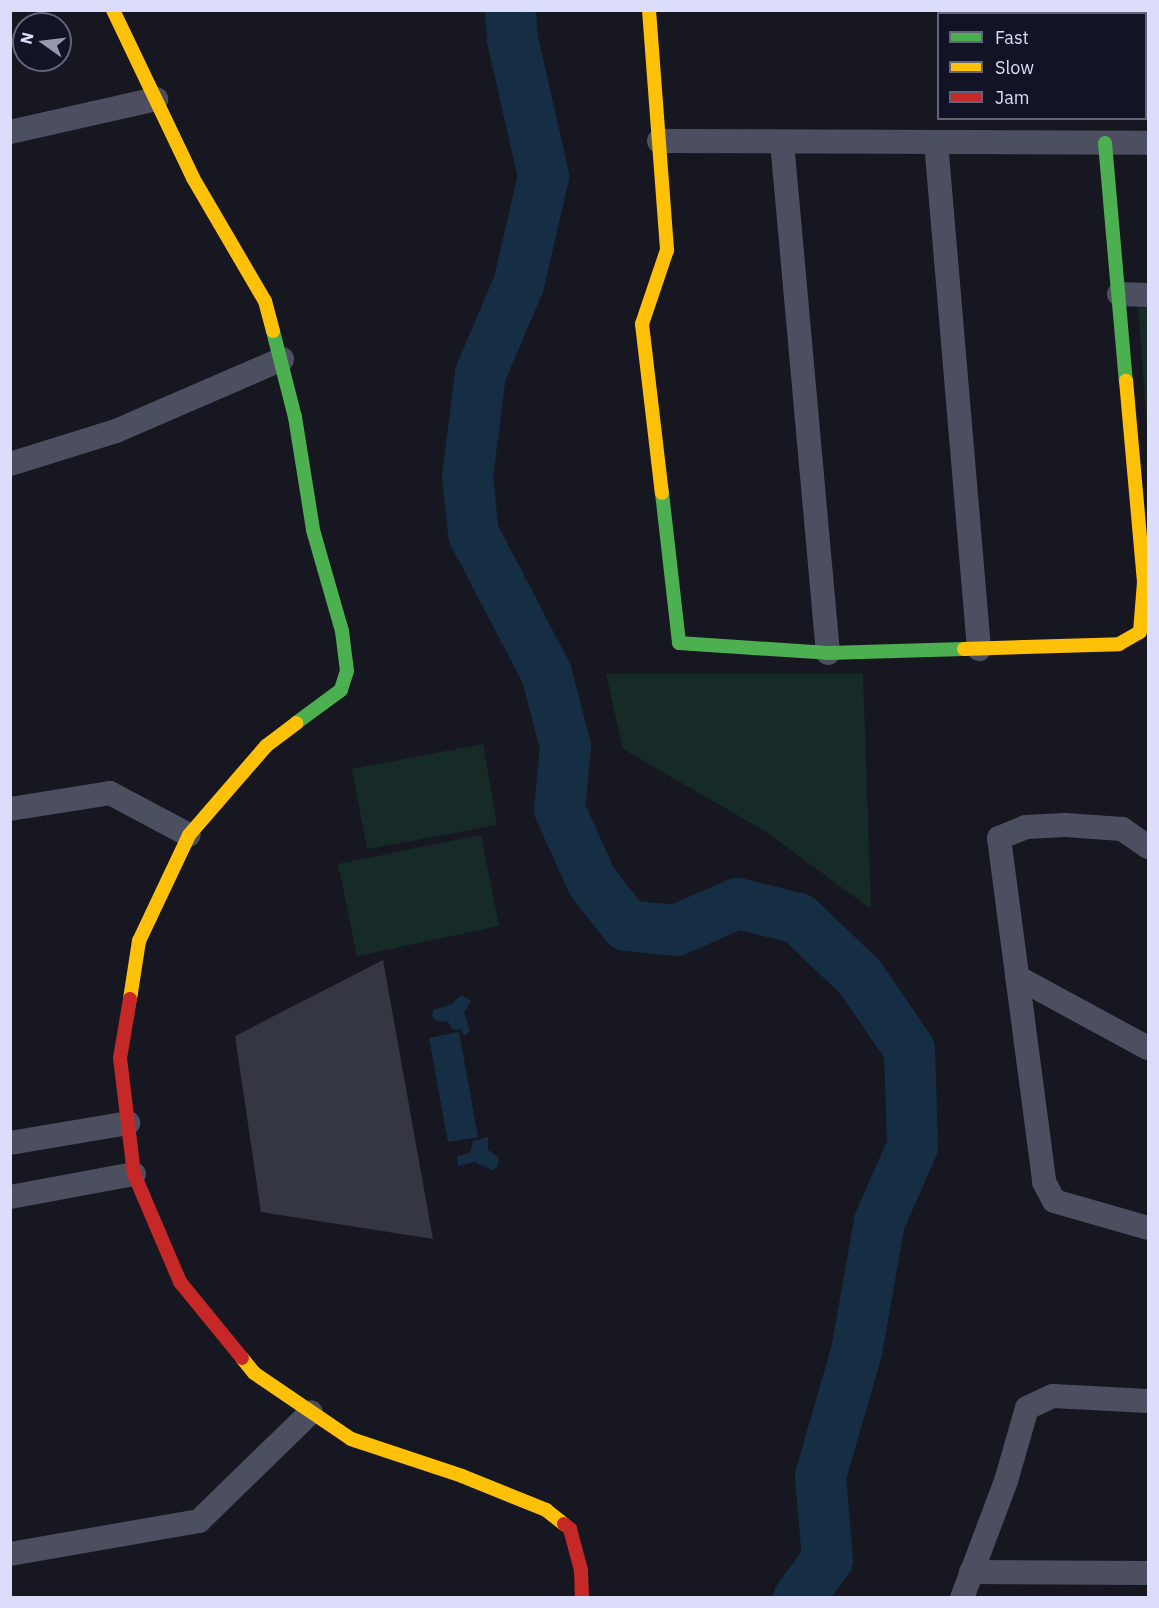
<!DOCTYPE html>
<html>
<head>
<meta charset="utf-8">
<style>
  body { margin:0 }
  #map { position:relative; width:1159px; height:1608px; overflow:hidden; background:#161721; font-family:"IBM Plex Sans",sans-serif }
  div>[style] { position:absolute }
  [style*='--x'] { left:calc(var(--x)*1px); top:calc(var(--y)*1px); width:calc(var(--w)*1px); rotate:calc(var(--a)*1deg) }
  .green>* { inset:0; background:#162b28 }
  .water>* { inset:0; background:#152e44 }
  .river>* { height:51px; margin:-25.5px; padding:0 25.5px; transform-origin:25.5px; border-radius:25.5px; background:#152e44 }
  .building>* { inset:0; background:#343642 }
  .street>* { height:24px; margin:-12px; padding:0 12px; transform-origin:12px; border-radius:12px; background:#4c4f60 }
  .fast>* { height:14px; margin:-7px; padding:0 7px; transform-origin:7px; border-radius:7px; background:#4caf50 }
  .slow>* { height:14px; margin:-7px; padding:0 7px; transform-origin:7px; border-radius:7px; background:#ffc107 }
  .jam>* { height:14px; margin:-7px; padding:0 7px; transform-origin:7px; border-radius:7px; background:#c62828 }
  span { translate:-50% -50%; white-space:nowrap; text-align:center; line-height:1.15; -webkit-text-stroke:4.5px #121325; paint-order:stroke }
  .frame { position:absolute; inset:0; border:12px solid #dbddfb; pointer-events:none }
  .legend { position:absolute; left:937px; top:12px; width:210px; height:108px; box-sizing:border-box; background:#121325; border:2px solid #62647b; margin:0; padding:8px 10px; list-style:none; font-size:18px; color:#dbddfb }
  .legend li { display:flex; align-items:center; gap:12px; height:30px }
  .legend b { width:30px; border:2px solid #62647b }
  .north { position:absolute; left:12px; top:12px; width:60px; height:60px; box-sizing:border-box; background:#121325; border:2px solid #62647b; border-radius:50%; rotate:284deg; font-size:16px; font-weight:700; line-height:24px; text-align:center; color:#dbddfb }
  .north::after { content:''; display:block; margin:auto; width:21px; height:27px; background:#9698af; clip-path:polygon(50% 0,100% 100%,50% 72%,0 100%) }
</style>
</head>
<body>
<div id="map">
  <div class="green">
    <div style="clip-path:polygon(1138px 306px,1148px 306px,1148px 441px)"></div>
    <div style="clip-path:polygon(606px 674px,863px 674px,871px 909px,765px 831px,623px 749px)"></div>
    <div style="clip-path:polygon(483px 744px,497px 825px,367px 849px,352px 769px)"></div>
    <div style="clip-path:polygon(481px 835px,499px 926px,357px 956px,338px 864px)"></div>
  </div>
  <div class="water">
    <div style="clip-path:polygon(461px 995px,471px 1001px,464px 1012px,470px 1031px,464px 1036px,461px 1029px,453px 1030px,448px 1022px,436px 1021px,432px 1016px,433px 1010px,452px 1004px)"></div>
    <div style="clip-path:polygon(459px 1032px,478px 1137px,448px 1142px,429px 1038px)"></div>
    <div style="clip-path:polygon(488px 1137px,488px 1150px,498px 1157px,498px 1166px,493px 1170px,474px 1162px,458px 1166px,457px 1156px,470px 1153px,473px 1141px)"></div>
  </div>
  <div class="river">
    <div style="--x:510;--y:10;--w:29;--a:86"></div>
    <div style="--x:512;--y:39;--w:140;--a:77.2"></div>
    <div style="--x:543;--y:176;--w:111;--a:103"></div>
    <div style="--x:518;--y:284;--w:97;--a:113.1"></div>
    <div style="--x:480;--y:373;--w:104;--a:97.2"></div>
    <div style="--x:467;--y:476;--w:57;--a:84"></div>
    <div style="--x:473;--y:533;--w:158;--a:62.5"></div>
    <div style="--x:546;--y:673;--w:75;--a:75.4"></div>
    <div style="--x:565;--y:746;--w:63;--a:95.4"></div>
    <div style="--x:559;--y:809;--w:80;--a:65.7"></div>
    <div style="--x:592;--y:882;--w:55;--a:51.7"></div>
    <div style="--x:626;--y:925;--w:49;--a:5.8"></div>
    <div style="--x:675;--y:930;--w:68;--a:-23.5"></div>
    <div style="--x:737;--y:903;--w:63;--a:13.8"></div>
    <div style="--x:798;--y:918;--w:84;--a:43.6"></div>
    <div style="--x:859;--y:976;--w:88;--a:55.6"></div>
    <div style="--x:909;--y:1049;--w:97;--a:88.2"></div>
    <div style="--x:912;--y:1146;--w:82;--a:113.7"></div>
    <div style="--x:879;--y:1221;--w:132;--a:100"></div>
    <div style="--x:856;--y:1351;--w:130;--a:106.1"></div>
    <div style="--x:820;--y:1476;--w:83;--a:85.2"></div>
    <div style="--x:827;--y:1559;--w:49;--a:126.6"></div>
  </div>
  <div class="building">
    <div style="clip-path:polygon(383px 960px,433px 1239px,261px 1212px,235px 1036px)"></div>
  </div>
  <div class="street">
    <div style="--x:10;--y:132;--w:150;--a:-12.7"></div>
    <div style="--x:659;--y:141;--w:489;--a:0.2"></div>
    <div style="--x:782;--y:142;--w:513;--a:84.86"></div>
    <div style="--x:936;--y:142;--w:509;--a:85.15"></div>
    <div style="--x:1119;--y:294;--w:29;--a:2"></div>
    <div style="--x:10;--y:464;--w:111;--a:-17.3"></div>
    <div style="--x:116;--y:431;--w:181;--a:-23.4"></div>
    <div style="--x:10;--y:809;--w:101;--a:-9.1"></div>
    <div style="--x:110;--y:793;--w:89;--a:28"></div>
    <div style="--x:1148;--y:847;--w:32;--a:-145"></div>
    <div style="--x:1122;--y:829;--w:57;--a:-176"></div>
    <div style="--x:1065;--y:825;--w:39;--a:177"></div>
    <div style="--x:1026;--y:827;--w:29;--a:158"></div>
    <div style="--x:999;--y:838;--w:347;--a:82.5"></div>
    <div style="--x:1044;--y:1182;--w:21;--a:62"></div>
    <div style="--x:1054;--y:1201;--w:98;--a:16"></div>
    <div style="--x:1017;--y:977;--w:149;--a:28.5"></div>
    <div style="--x:10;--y:1143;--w:120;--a:-9.6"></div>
    <div style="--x:10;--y:1197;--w:126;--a:-10.5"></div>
    <div style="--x:10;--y:1554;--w:192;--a:-9.9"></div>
    <div style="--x:199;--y:1521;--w:156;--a:-44.2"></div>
    <div style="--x:971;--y:1572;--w:177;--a:0.3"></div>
    <div style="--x:962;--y:1598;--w:125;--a:-69.4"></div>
    <div style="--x:1006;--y:1481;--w:76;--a:-74"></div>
    <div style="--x:1027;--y:1408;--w:29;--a:-25"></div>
    <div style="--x:1053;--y:1396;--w:95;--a:3"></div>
  </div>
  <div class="fast">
    <div style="--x:1105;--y:143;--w:239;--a:85"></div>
    <div style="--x:273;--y:331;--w:89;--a:75.7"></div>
    <div style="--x:295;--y:417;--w:114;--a:80.9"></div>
    <div style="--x:313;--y:530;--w:105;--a:74"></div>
    <div style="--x:342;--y:631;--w:40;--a:82.9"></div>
    <div style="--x:347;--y:671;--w:20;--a:108"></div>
    <div style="--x:341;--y:690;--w:56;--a:143.7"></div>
    <div style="--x:662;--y:493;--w:151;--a:83.5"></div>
    <div style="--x:679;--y:643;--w:149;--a:3.8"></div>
    <div style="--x:828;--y:653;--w:136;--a:-1.7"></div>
  </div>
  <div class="slow">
    <div style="--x:113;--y:10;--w:186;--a:64.5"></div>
    <div style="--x:193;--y:178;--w:143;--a:59.7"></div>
    <div style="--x:265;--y:301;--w:31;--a:75"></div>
    <div style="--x:649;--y:10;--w:241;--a:85.7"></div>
    <div style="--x:667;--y:250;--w:78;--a:108.7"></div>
    <div style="--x:642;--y:324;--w:170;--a:83.3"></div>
    <div style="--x:964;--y:649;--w:155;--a:-1.8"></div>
    <div style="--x:1119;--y:644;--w:24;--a:-30"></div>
    <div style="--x:1140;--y:632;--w:50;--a:-85.4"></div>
    <div style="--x:1144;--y:582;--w:202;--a:-95.1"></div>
    <div style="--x:130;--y:999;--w:59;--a:-81.2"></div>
    <div style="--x:139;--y:941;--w:117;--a:-64.7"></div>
    <div style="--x:189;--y:835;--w:118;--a:-49.1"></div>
    <div style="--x:266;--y:746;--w:38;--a:-37"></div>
    <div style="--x:242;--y:1358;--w:19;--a:51"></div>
    <div style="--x:254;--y:1373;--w:117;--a:34.2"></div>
    <div style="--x:351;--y:1439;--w:117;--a:18.4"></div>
    <div style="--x:462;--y:1476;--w:91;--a:22"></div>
    <div style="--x:546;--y:1510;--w:23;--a:38"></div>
  </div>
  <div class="jam">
    <div style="--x:130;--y:999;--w:60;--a:99.6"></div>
    <div style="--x:120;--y:1058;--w:117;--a:83.1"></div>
    <div style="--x:134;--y:1174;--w:117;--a:66.9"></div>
    <div style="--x:180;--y:1282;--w:98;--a:50.8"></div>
    <div style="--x:564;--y:1524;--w:8;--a:40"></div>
    <div style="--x:570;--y:1529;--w:42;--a:75"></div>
    <div style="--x:581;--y:1570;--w:28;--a:88"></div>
  </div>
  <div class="frame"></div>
  <ul class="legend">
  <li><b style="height:8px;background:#4caf50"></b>Fast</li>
  <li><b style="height:8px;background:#ffc107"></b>Slow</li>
  <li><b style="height:8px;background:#c62828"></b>Jam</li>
  </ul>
  <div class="north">N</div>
</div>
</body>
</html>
